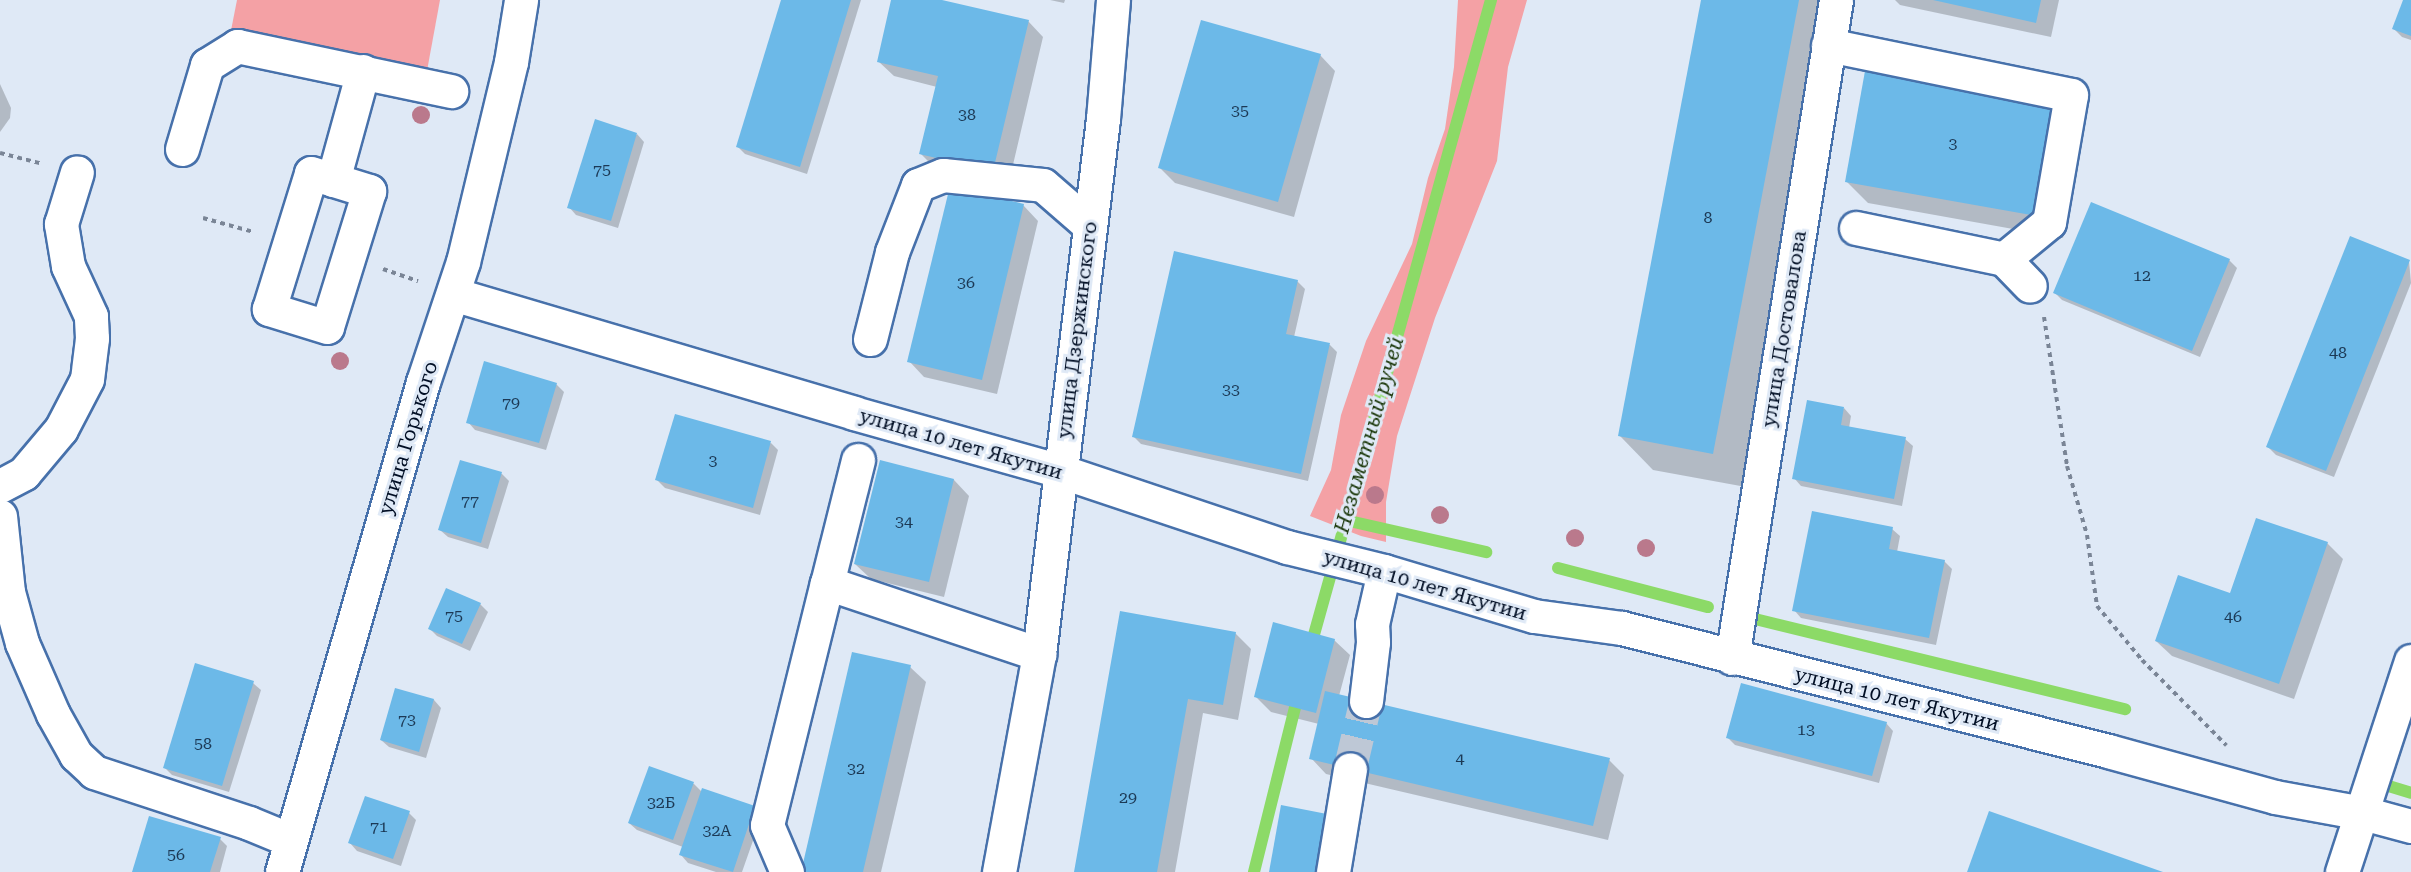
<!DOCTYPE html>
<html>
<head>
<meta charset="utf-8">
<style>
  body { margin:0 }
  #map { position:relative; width:2411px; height:872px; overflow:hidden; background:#dfe9f6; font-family:"Roboto Serif",serif }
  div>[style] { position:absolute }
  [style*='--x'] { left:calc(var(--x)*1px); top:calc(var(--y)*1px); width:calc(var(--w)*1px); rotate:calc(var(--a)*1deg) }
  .green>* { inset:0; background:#f4a1a5 }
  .shadow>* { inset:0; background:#0003 }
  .stream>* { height:12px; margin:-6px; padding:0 6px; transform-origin:6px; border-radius:6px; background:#8cda67 }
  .building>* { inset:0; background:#6cb9e8 }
  .minor-tunnel>* { height:33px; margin-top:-16.5px; transform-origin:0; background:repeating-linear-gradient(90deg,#bec8d6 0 33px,transparent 0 49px) }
  .path>* { height:4px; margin-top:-2px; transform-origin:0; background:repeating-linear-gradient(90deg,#7a8596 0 4.5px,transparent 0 9px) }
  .roads { filter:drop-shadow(2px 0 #4771ab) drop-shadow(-2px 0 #4771ab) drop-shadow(0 2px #4771ab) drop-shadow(0 -2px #4771ab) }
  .minor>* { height:33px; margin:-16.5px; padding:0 16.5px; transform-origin:16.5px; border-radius:16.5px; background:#fff }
  .major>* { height:33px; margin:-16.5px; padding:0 16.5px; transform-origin:16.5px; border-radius:16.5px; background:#fff }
  .trees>* { width:18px; height:18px; margin:-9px; border-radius:50%; background:#ba798c }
  span { translate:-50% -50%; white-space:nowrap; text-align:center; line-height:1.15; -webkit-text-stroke:6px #dfe9f6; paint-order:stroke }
  .number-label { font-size:16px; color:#1c3955 }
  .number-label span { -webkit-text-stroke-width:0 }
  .street-label { font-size:20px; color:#010e24 }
  .water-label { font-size:21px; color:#1a3709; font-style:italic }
</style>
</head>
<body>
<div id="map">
  <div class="green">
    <div style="clip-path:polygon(237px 0,440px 0,422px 98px,225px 61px)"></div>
    <div style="clip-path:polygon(1458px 0,1527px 0,1508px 67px,1497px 161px,1435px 318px,1397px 436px,1386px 502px,1386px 542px,1361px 536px,1310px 516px,1331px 470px,1341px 415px,1366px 341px,1412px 244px,1428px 178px,1445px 129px,1454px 67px)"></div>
  </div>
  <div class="shadow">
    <div style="clip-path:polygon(783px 0,861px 0,807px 174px,745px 154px,738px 147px)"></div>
    <div style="clip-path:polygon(893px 0,936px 0,1028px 21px,1043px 37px,1008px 186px,936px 169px,921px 154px,937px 87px,894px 76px,878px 61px)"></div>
    <div style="clip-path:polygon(1050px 0,1065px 0,1064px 3px)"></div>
    <div style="clip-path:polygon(1702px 0,1839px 0,1746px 487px,1653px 470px,1620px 436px)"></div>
    <div style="clip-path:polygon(1895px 0,2059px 0,2051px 37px,1900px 5px)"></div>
    <div style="clip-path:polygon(2405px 0,2411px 0,2411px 40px,2402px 37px,2394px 29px)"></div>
    <div style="clip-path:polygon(1320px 55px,1335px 71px,1294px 217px,1175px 183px,1160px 168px)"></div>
    <div style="clip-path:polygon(0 84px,11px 108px,10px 118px,0 132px)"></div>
    <div style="clip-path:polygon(2061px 108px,2083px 130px,2063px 238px,1868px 203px,1846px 181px)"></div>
    <div style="clip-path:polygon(637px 134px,644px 142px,618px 228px,576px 215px,569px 207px)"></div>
    <div style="clip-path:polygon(1023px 205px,1038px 221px,997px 394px,924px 377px,909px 361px)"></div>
    <div style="clip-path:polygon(2229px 260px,2237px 268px,2200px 357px,2062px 300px,2055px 293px)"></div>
    <div style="clip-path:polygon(2409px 261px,2411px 283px,2334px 477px,2276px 455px,2268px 447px)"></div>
    <div style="clip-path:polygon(1297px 281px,1305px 289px,1294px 337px,1330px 345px,1337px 352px,1308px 481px,1141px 444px,1133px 436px)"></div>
    <div style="clip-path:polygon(556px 384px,564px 392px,546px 450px,475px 430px,468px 422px)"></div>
    <div style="clip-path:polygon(1844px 408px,1851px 416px,1849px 428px,1905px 439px,1913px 446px,1902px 506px,1801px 486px,1794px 478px)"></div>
    <div style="clip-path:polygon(771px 443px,778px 450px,760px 515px,665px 488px,657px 480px)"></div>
    <div style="clip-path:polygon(461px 461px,502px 474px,509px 481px,488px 549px,448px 537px,440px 530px)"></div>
    <div style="clip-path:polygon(881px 462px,954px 480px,969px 496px,944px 597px,871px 579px,855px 564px)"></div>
    <div style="clip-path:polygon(1892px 529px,1900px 536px,1897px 552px,1944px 561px,1952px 569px,1936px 645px,1801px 618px,1794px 610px)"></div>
    <div style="clip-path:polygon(2327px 543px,2343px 559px,2294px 699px,2172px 656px,2156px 641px,2231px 595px)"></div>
    <div style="clip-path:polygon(480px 604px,488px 612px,470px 651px,437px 636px,430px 629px)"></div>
    <div style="clip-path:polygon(1121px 613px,1235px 633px,1251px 649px,1238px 720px,1203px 713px,1175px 872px,1076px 872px)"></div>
    <div style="clip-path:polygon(1334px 640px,1350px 655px,1339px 696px,1609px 760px,1624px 775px,1608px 840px,1326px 774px,1311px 758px,1319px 724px,1271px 712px,1255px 696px)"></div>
    <div style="clip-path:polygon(910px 667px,926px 682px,881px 872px,802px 872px)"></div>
    <div style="clip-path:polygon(253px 683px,261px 690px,229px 792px,172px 775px,165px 768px)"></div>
    <div style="clip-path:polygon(396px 689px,434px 700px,441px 708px,426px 758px,389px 747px,381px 740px)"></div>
    <div style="clip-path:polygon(1886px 723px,1893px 731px,1879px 783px,1735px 745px,1728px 738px)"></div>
    <div style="clip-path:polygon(650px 767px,694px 784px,702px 792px,754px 807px,762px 815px,742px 872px,716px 872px,688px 863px,681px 855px,683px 847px,637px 830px,629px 823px)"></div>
    <div style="clip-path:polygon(409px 813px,416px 820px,401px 866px,357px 851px,350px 843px)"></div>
    <div style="clip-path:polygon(220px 839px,227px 846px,220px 872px,133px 872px)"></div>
  </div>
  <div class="stream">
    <div style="--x:1345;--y:520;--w:145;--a:12.8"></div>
    <div style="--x:1558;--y:568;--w:155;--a:14.6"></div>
    <div style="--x:1755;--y:619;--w:381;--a:13.7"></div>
    <div style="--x:1310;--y:649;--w:674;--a:-74.42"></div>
    <div style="--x:2382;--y:784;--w:30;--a:17"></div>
    <div style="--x:1254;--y:872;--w:186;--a:-76"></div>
  </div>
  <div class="building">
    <div style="clip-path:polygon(781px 0,851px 0,800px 167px,736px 147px)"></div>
    <div style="clip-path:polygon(891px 0,942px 0,1029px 20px,993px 171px,919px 154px,938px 76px,877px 62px)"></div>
    <div style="clip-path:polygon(1701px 0,1799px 0,1713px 454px,1618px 436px)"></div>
    <div style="clip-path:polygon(1933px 0,2041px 0,2036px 23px)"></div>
    <div style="clip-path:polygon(2403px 0,2411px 0,2411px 36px,2392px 29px)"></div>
    <div style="clip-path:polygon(1201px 20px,1321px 54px,1278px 202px,1158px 168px)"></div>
    <div style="clip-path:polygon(1865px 71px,2062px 107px,2042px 217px,1845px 182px)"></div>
    <div style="clip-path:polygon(595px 119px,637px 133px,611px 221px,567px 208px)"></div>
    <div style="clip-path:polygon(950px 186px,1024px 204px,982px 380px,907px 362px)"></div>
    <div style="clip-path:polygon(2091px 202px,2230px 259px,2192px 351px,2053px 293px)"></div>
    <div style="clip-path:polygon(2350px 236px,2410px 260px,2326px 471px,2266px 447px)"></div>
    <div style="clip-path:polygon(1174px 251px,1298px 280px,1286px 334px,1330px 343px,1301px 474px,1132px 437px)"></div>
    <div style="clip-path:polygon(484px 361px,557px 383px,539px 443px,466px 423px)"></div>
    <div style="clip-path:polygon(1807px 400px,1844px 407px,1841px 425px,1906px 437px,1894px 499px,1792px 479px)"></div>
    <div style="clip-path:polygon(675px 414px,771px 441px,753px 508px,655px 480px)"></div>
    <div style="clip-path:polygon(460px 460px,502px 472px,481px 543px,438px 530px)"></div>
    <div style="clip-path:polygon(880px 460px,954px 479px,929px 582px,854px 564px)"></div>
    <div style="clip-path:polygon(1812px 511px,1893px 527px,1889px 549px,1945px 560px,1929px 638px,1792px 611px)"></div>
    <div style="clip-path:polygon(2256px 518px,2328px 542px,2279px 684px,2155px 641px,2178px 575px,2230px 593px)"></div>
    <div style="clip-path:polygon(446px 588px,481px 603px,462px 644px,428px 629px)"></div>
    <div style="clip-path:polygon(1120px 611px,1236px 632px,1223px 705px,1188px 699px,1157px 872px,1074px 872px)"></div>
    <div style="clip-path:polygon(1273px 622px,1335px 639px,1316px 713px,1254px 697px)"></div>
    <div style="clip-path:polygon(852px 652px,911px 665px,863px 872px,801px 872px)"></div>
    <div style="clip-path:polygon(195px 663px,254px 681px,222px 786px,163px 768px)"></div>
    <div style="clip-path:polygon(1741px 683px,1887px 722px,1872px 776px,1726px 738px)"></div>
    <div style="clip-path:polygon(395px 688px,434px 699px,419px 752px,380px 740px)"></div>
    <div style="clip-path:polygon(1325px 691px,1610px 758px,1593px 826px,1309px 759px)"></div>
    <div style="clip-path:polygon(649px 766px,694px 782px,673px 840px,628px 823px)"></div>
    <div style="clip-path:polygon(702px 788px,755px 806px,733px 872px,679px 855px)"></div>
    <div style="clip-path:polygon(365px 796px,410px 811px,393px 859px,348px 843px)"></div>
    <div style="clip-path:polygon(1281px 805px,1332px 815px,1321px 872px,1269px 872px)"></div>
    <div style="clip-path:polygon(1989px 811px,2163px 872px,1967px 872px)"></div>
    <div style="clip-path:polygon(149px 816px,221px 837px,210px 872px,132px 872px)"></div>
  </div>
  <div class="minor-tunnel">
    <div style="--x:1350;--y:769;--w:70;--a:-76.8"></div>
  </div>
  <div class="path">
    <div style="--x:0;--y:153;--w:44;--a:14.3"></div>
    <div style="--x:203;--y:218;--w:53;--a:15.4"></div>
    <div style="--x:383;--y:269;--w:37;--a:19"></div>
    <div style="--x:2044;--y:317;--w:151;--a:81.2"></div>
    <div style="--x:2067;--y:466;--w:72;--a:73.8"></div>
    <div style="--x:2087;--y:535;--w:72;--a:82"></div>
    <div style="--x:2097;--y:606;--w:70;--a:50.2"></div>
    <div style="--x:2142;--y:660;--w:120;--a:45.3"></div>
  </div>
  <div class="roads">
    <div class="minor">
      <div style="--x:1828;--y:45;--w:248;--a:11.6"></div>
      <div style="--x:2071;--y:95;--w:129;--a:99.8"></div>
      <div style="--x:2049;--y:222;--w:58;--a:140.6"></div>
      <div style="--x:2004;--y:259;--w:37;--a:46"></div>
      <div style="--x:182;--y:149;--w:88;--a:-73.4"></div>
      <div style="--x:207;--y:65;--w:36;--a:-32"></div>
      <div style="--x:237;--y:46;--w:219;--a:11.9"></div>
      <div style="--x:311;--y:173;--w:61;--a:17.2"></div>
      <div style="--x:369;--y:191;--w:142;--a:107.2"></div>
      <div style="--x:327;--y:327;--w:61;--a:-162.8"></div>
      <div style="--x:269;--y:309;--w:142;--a:-72.8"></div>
      <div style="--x:333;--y:180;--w:113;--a:-74.6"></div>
      <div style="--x:1856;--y:228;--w:151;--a:11.8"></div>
      <div style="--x:453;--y:294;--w:418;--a:16.5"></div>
      <div style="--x:854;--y:413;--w:214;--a:15.7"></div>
      <div style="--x:1060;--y:471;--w:239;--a:18.5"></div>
      <div style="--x:1287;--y:547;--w:100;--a:13.9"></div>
      <div style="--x:1384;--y:571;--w:157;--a:16.7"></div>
      <div style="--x:1534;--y:616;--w:89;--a:7.8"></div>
      <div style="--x:1622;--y:628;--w:501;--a:14.2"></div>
      <div style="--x:2108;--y:751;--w:173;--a:15.4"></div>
      <div style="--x:2275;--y:797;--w:89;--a:10.3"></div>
      <div style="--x:2363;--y:813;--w:50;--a:15.2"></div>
      <div style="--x:870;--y:339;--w:90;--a:-75.8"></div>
      <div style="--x:892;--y:252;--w:72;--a:-68.8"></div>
      <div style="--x:918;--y:185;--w:27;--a:-22"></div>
      <div style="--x:943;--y:175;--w:100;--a:5.7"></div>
      <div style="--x:1043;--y:185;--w:61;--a:41"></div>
      <div style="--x:858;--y:460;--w:127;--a:104.1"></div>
      <div style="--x:827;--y:583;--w:224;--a:18.5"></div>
      <div style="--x:0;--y:486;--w:27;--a:-28"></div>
      <div style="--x:24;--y:473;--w:57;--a:-49.9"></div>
      <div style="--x:61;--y:429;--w:56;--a:-62.5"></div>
      <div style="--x:87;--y:379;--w:41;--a:-83"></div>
      <div style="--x:92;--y:338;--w:22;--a:-93"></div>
      <div style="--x:91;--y:316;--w:55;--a:-114.7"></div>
      <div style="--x:68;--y:266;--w:43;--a:-99.5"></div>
      <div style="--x:61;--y:224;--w:54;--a:-72.9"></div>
      <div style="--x:0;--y:516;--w:76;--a:84"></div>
      <div style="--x:8;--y:592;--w:53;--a:74.6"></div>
      <div style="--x:22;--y:643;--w:77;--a:66.4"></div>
      <div style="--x:53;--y:714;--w:47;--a:60.7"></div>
      <div style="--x:76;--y:755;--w:25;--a:43"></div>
      <div style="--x:94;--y:772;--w:163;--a:18.2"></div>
      <div style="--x:249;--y:823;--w:44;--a:22.5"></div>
      <div style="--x:1732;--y:658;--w:666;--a:-81.02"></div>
      <div style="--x:1366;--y:701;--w:59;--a:-83.2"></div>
      <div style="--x:1373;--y:642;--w:18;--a:-93"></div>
      <div style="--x:1372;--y:624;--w:54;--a:-77.2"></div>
      <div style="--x:787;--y:872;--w:51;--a:-113.1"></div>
      <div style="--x:767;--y:825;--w:249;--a:-76.1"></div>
      <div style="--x:999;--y:872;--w:222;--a:-79.6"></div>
      <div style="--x:1039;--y:654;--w:539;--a:-83.18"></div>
      <div style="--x:1103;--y:119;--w:119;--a:-85.2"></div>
      <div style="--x:1333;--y:872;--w:104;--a:-80.6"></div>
    </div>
    <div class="major">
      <div style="--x:282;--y:872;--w:510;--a:-73.95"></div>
      <div style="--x:423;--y:382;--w:126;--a:-71.6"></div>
      <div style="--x:463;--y:262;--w:206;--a:-76.5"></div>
      <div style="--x:511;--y:62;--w:63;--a:-80.8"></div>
      <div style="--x:2342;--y:872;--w:222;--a:-71.9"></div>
    </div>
  </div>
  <div class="trees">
    <div style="left:421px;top:115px"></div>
    <div style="left:340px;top:361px"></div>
    <div style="left:1375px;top:495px"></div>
    <div style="left:1440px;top:515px"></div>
    <div style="left:1575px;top:538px"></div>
    <div style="left:1646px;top:548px"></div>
  </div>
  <div class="number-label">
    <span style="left:1240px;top:111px">35</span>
    <span style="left:967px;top:115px">38</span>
    <span style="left:1953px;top:144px">3</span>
    <span style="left:602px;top:170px">75</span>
    <span style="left:1708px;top:218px">8</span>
    <span style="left:2142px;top:276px">12</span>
    <span style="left:966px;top:283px">36</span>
    <span style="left:2338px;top:353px">48</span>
    <span style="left:1231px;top:390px">33</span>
    <span style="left:511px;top:403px">79</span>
    <span style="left:713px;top:461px">3</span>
    <span style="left:470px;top:501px">77</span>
    <span style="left:904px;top:522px">34</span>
    <span style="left:454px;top:616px">75</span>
    <span style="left:2233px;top:617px">46</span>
    <span style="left:407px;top:720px">73</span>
    <span style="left:1806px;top:730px">13</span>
    <span style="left:203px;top:744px">58</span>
    <span style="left:1460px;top:759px">4</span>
    <span style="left:856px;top:769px">32</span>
    <span style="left:1128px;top:798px">29</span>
    <span style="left:661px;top:803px">32Б</span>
    <span style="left:379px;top:827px">71</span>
    <span style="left:717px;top:831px">32А</span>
    <span style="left:176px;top:855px">56</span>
  </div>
  <div class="street-label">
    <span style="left:1784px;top:329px;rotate:-81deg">улица Достовалова</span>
    <span style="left:1077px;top:330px;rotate:-83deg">улица Дзержинского</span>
    <span style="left:408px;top:438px;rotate:-73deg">улица Горького</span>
    <span style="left:961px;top:444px;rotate:16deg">улица 10 лет Якутии</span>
    <span style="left:1425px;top:585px;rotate:16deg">улица 10 лет Якутии</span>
    <span style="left:1897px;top:699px;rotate:14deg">улица 10 лет Якутии</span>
  </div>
  <div class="water-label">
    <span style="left:1369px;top:435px;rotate:-74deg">Незаметный ручей</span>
  </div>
</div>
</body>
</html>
